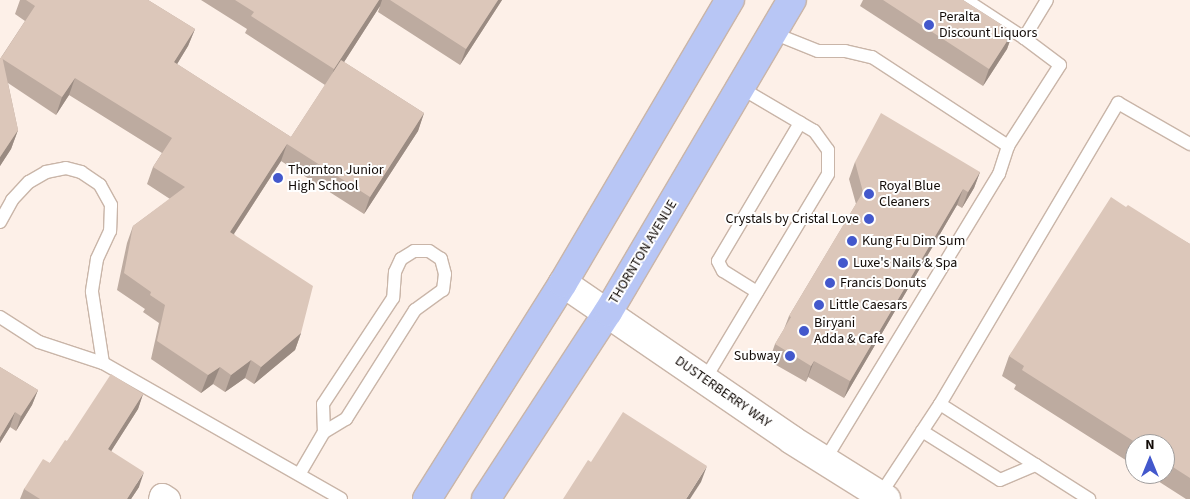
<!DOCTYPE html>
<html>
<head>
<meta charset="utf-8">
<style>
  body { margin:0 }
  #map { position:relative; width:1190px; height:499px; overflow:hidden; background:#fdf0e8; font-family:"Source Sans 3",sans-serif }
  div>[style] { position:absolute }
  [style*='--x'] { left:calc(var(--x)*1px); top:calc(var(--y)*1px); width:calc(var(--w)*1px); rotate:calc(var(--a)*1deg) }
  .roads { filter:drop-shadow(1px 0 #c9b5a8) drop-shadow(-1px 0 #c9b5a8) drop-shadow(0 1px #c9b5a8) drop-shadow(0 -1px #c9b5a8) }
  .service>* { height:12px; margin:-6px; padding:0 6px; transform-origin:6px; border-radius:6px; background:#fff }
  .minor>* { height:25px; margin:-12.5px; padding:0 12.5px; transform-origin:12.5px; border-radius:12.5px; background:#fff }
  .secondary>* { height:28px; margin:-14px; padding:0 14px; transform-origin:14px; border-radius:14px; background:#fff }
  .primary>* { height:28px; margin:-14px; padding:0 14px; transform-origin:14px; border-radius:14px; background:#b8c6f5 }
  .wall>* { inset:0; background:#bdaba0 }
  .shaded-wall>* { inset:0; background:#9a8b82 }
  .building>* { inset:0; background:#dcc7ba }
  .dots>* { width:14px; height:14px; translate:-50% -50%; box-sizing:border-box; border:2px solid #fff; border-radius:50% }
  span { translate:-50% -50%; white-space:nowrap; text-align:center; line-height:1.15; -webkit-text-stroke:4px #fff; paint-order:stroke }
  .poi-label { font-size:14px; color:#120b07 }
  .left { translate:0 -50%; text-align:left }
  .right { translate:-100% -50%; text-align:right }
  .street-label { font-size:14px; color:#120b07 }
  .north { position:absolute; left:1125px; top:434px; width:50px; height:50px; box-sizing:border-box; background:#fff; border:1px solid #a09d9c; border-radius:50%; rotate:0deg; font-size:14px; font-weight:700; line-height:20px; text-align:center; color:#120b07 }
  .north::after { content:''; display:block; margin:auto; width:18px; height:22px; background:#4358cc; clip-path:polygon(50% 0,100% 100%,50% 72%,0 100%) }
</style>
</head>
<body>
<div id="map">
  <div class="roads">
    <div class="service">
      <div style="--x:966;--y:0;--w:69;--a:33.2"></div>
      <div style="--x:1024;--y:38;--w:44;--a:-58.8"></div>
      <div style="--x:773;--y:33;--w:48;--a:21.8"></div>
      <div style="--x:818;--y:51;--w:27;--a:0"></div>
      <div style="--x:845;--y:51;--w:28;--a:13"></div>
      <div style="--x:872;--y:57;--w:163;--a:33.2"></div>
      <div style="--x:1008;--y:146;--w:96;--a:-57.3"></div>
      <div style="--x:1060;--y:65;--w:45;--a:-143.1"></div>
      <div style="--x:0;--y:222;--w:25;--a:-61"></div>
      <div style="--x:12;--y:200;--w:25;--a:-47"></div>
      <div style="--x:29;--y:182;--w:20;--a:-30"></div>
      <div style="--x:46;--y:172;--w:20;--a:-11"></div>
      <div style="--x:66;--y:168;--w:16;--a:15"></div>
      <div style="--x:81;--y:172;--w:23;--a:34"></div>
      <div style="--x:100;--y:185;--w:23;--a:61"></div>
      <div style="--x:111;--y:205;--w:26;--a:92"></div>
      <div style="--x:110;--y:231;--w:31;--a:115"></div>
      <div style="--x:97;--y:259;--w:33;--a:99"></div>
      <div style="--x:92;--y:292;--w:72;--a:81.2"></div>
      <div style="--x:757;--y:292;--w:40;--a:-148"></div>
      <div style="--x:723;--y:271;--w:11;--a:-117"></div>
      <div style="--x:718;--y:261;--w:161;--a:-59.3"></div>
      <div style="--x:0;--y:317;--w:46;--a:32.7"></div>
      <div style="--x:39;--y:342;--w:67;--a:18.2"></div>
      <div style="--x:103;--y:363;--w:274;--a:29.7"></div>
      <div style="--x:705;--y:379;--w:239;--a:-59"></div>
      <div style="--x:828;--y:174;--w:24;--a:-90"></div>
      <div style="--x:828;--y:150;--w:24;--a:-126"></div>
      <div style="--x:814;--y:131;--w:85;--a:-149.5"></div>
      <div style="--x:940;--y:404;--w:177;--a:32.5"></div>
      <div style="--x:922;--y:431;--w:92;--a:32.1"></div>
      <div style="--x:1000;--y:480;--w:39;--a:-23"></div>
      <div style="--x:825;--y:460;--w:335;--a:-58.7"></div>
      <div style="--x:999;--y:174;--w:29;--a:-72"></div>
      <div style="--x:300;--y:473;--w:48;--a:-59.7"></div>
      <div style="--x:324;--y:432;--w:26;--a:-31"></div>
      <div style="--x:346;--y:419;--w:129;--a:-57.7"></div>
      <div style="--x:415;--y:310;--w:34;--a:-36"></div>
      <div style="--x:443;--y:290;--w:16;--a:-83"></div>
      <div style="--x:445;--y:274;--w:16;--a:-105"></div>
      <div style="--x:441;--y:259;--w:14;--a:-146"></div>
      <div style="--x:429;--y:251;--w:15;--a:180"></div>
      <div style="--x:414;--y:251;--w:15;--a:148"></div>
      <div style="--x:401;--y:259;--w:14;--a:115"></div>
      <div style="--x:395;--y:272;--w:26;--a:94"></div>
      <div style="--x:393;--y:298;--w:127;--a:123.4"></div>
      <div style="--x:323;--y:404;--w:28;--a:88"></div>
      <div style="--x:880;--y:495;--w:109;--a:-56.6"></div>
      <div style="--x:940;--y:404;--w:350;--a:-59.4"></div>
      <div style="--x:1118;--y:103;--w:83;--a:29.7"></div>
    </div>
    <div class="minor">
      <div style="--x:161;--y:499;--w:3;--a:-72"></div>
      <div style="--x:162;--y:496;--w:6;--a:31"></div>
    </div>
    <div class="secondary">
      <div style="--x:563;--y:283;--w:278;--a:34.4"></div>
      <div style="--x:792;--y:440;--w:111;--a:32.1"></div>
    </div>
    <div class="primary">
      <div style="--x:427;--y:499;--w:255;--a:-57.8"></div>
      <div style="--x:563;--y:283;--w:329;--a:-59.5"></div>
      <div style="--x:486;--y:499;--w:223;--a:-56.9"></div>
      <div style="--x:608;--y:312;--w:362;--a:-59.5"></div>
    </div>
  </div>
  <div class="wall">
    <div style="clip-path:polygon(20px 0,148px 0,195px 29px,188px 46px,177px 64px,291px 137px,325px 85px,245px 33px,247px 29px,201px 0,502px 0,460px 65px,378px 12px,380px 6px,344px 62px,424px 113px,418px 131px,364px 214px,281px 161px,234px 234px,301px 333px,295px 350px,254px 384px,245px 378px,225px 392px,213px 384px,201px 393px,151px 359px,159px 323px,143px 312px,145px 309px,117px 290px,127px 243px,133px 226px,170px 199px,147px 184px,153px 167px,162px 153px,69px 95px,56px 115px,8px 83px,18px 130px,11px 149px,0 166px,0 59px,25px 21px,15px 14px)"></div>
    <div style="clip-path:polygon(863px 0,963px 0,1013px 32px,1007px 49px,983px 86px,860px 6px)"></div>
    <div style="clip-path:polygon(855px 162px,980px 172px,974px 188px,962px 208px,957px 205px,844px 398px,808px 377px,806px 382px,769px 361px,775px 344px,784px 329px,789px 316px,856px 204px,849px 179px)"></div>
    <div style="clip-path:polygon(1126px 207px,1190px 244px,1190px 499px,1186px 499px,1147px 474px,1165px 474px,1165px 444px,1135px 444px,1135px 466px,1014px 389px,1016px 385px,1002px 376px,1009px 356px)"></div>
    <div style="clip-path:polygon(0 367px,38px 390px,32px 405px,16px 431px,10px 427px,0 443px)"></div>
    <div style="clip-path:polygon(143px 394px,138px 409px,111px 451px,139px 487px,131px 499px,20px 499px,24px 489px,50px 463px,67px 441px)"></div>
  </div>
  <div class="shaded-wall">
    <div style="clip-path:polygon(379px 0,382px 0,380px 6px,328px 87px,334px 69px)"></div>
    <div style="clip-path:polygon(498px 0,502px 0,460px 65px,466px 49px)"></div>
    <div style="clip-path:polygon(195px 29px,188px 46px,168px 79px,174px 62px)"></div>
    <div style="clip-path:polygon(1013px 32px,1007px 49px,983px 86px,989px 69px)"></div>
    <div style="clip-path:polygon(75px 78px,69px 95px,56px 115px,62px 97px)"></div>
    <div style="clip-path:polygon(424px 113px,418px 131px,364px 214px,370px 197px)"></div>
    <div style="clip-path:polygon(18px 130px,11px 149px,0 166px,0 157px)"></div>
    <div style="clip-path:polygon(287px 144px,281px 161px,224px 249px,230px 232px)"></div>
    <div style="clip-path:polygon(980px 172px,974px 188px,962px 208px,968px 192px)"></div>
    <div style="clip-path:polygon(963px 189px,957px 205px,844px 398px,850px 381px)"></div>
    <div style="clip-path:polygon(301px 333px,295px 350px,254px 384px,261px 367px)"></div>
    <div style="clip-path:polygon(251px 360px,245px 378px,225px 392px,231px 375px)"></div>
    <div style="clip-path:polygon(814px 361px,808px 377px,806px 382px,811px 366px)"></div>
    <div style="clip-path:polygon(220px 367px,213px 384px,201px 393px,208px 375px)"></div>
    <div style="clip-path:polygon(38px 390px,32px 405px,16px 431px,21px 416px)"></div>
    <div style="clip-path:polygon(143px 394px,138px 409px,103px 464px,108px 449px)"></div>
    <div style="clip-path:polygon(15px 412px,10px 427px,0 443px,0 437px)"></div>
    <div style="clip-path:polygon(707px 466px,701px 482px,690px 499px,686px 499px)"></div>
    <div style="clip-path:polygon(144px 472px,139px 487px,131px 499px,127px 499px)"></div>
  </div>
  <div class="building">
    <div style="clip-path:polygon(26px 0,148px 0,195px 29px,174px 62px,291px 137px,341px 60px,424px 113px,370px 197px,287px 144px,230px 232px,313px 286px,301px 333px,261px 367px,251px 360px,231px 375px,220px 367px,208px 375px,157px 341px,165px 305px,150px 295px,151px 292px,124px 273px,133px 226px,185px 187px,153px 167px,172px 138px,75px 78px,62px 97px,1px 58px,35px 6px)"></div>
    <div style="clip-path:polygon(235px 0,379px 0,334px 69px,251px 16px,254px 12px)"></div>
    <div style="clip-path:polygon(390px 0,498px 0,466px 49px)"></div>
    <div style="clip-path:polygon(883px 0,963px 0,1013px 32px,989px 69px)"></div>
    <div style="clip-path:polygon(2px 56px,18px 130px,0 157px,0 59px)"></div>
    <div style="clip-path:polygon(881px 113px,980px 172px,968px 192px,963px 189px,850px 381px,814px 361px,811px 366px,775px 344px,791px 317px,789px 316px,863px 192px,855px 162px)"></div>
    <div style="clip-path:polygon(1111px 197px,1126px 207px,1128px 205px,1190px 244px,1190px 478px,1165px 462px,1165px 444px,1138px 444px,1022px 370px,1024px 366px,1009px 356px)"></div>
    <div style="clip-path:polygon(0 367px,38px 390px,21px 416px,15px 412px,0 437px)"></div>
    <div style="clip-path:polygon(111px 374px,143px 394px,108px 449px,144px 472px,127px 499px,40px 499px,24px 489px,43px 459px,50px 463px,65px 440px,67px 441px)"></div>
    <div style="clip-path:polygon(623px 412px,707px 466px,686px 499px,563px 499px,588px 460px,591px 462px)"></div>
  </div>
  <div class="dots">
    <div style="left:929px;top:25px;background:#4358cc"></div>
    <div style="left:278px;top:178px;background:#4358cc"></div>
    <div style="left:869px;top:194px;background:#4358cc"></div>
    <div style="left:869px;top:219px;background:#4358cc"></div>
    <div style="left:852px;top:241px;background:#4358cc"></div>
    <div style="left:843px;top:263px;background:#4358cc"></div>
    <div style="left:830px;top:283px;background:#4358cc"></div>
    <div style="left:819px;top:305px;background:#4358cc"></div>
    <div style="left:804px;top:331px;background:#4358cc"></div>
    <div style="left:790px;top:356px;background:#4358cc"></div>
  </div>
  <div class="poi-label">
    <span class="left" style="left:939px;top:25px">Peralta<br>Discount Liquors</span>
    <span class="left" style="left:288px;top:178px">Thornton Junior<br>High School</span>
    <span class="left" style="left:879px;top:194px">Royal Blue<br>Cleaners</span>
    <span class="right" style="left:859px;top:219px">Crystals by Cristal Love</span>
    <span class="left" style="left:862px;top:241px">Kung Fu Dim Sum</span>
    <span class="left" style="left:853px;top:263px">Luxe's Nails &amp; Spa</span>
    <span class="left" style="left:840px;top:283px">Francis Donuts</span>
    <span class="left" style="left:829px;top:305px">Little Caesars</span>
    <span class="left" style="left:814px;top:331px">Biryani<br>Adda &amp; Cafe</span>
    <span class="right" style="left:780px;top:356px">Subway</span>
  </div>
  <div class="street-label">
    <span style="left:643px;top:252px;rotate:-59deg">THORNTON AVENUE</span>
    <span style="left:723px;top:392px;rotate:35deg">DUSTERBERRY WAY</span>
  </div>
  <div class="north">N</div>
</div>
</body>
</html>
